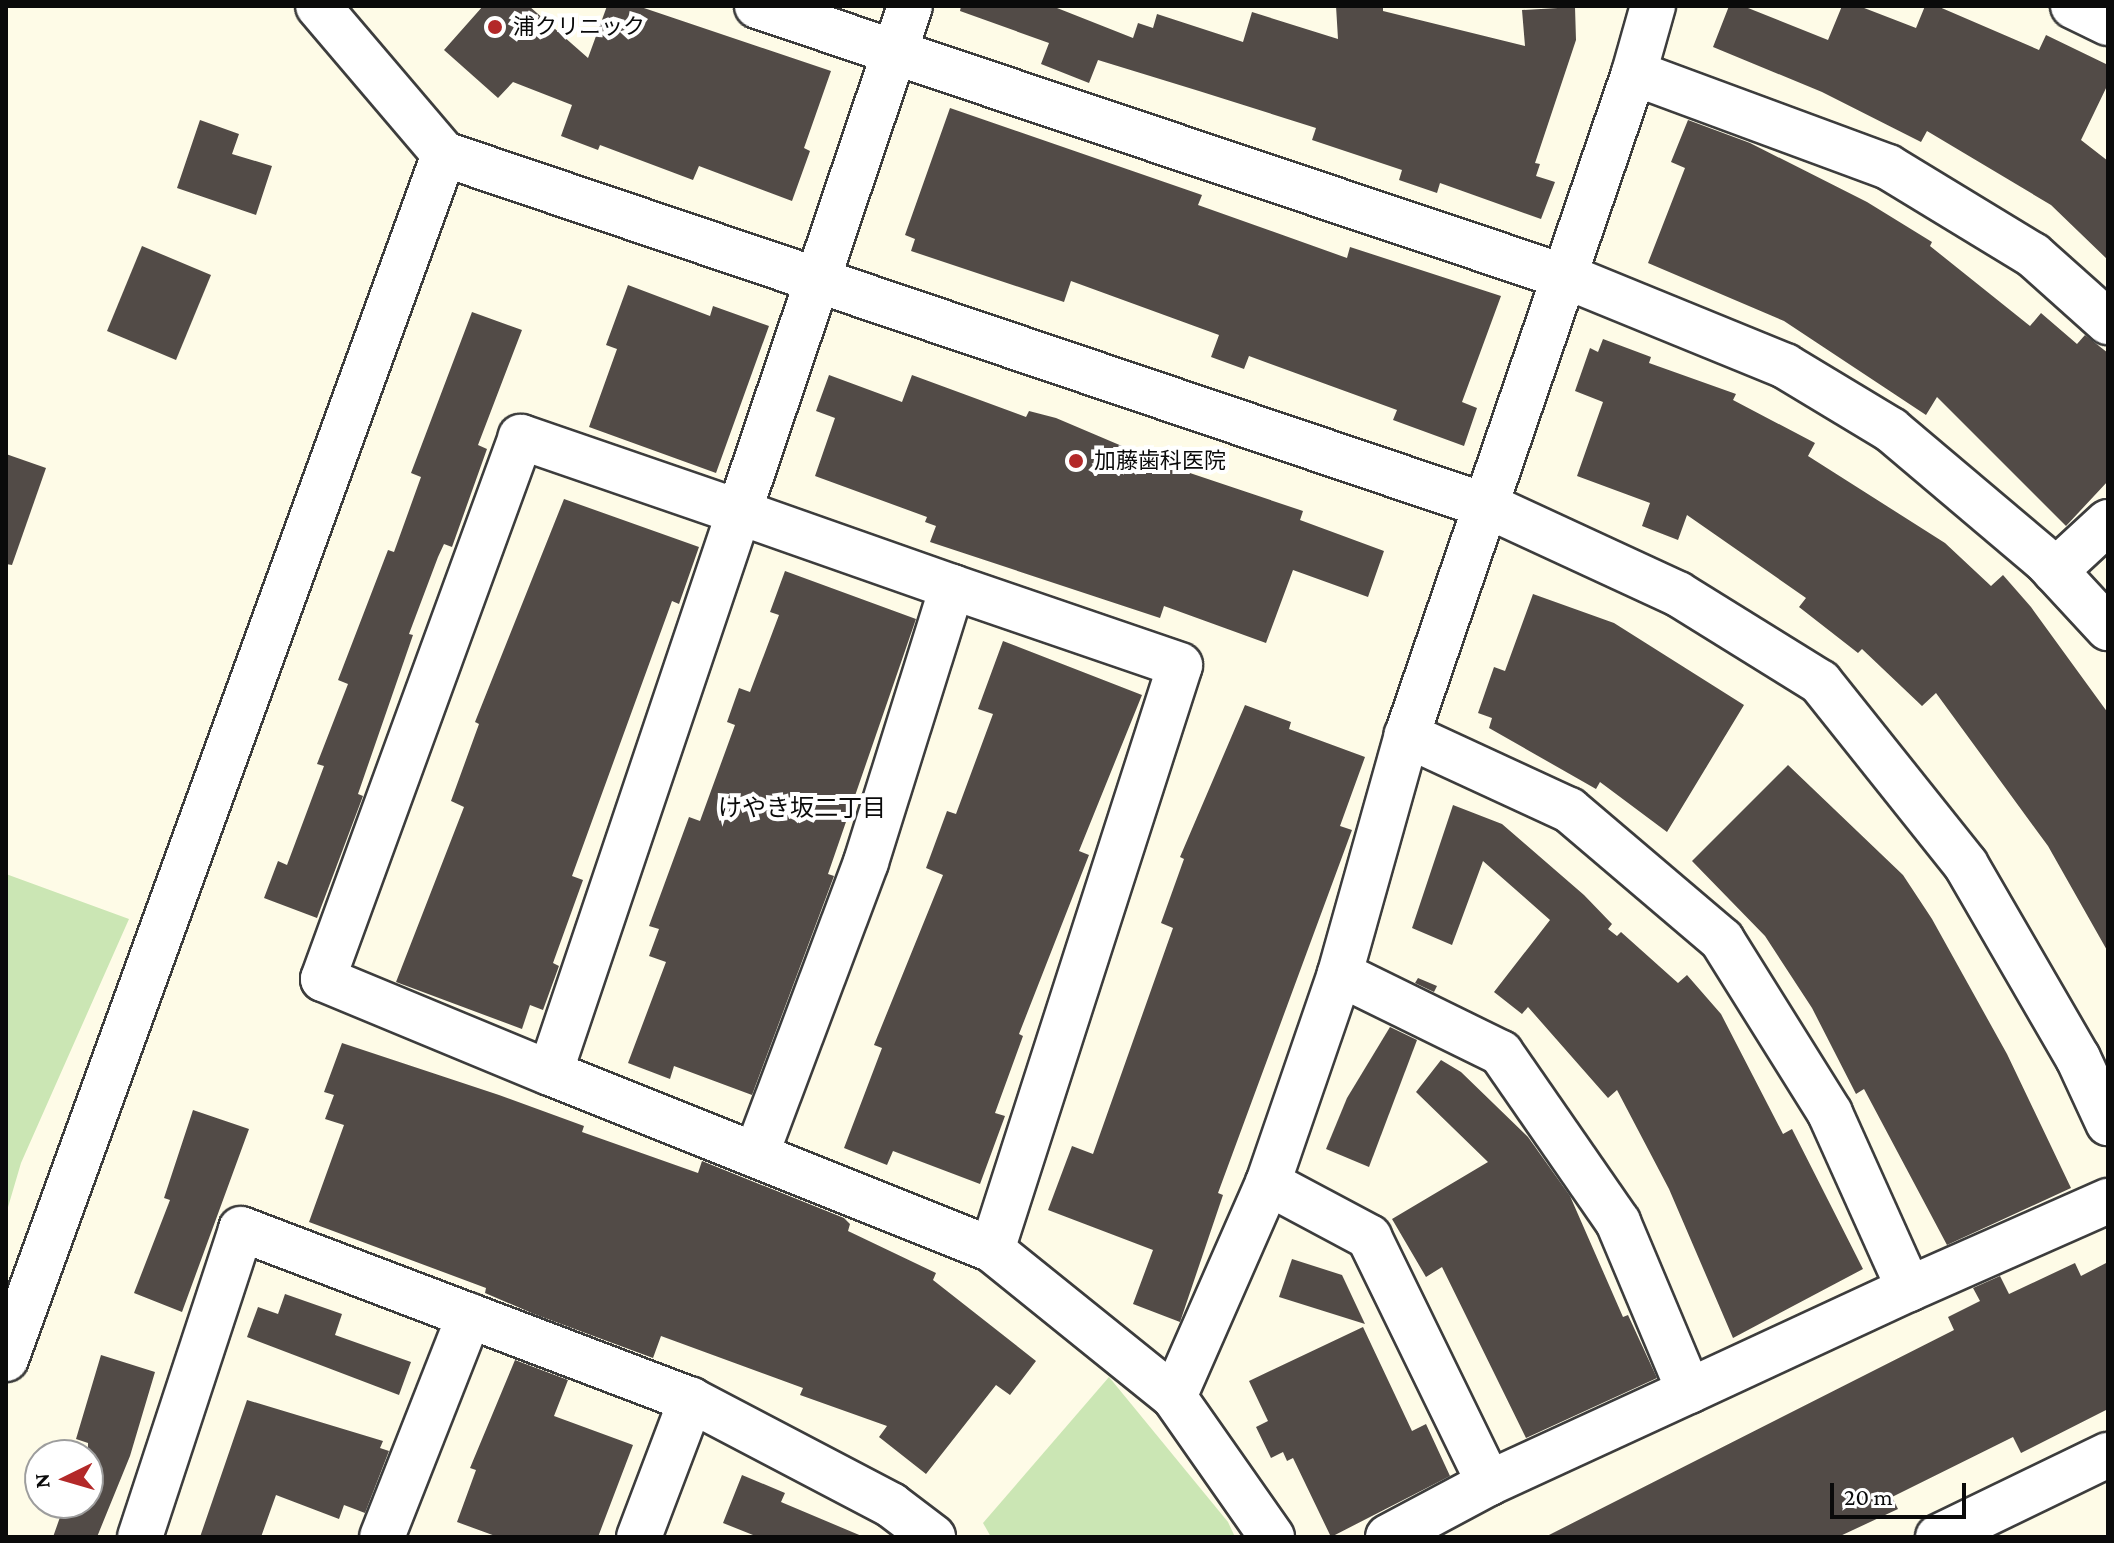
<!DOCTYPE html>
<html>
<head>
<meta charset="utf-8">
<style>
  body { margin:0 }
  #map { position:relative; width:2114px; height:1543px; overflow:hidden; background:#fefbe7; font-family:"Crimson Pro","Noto Sans JP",serif }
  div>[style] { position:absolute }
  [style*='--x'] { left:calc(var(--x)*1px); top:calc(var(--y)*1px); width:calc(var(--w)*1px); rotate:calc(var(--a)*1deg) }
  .green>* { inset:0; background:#cbe6b4 }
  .building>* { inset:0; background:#524b47 }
  .roads { filter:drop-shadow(2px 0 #3d3d3d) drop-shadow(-2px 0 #3d3d3d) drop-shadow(0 2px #3d3d3d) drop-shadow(0 -2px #3d3d3d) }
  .minor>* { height:44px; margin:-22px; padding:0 22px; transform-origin:22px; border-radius:22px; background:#fff }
  .tertiary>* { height:44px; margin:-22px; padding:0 22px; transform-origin:22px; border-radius:22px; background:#fff }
  .dots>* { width:22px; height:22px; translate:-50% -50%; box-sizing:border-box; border:4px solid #fff; border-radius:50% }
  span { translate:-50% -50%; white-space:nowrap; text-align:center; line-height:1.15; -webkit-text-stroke:8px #fff; paint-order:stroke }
  .poi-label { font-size:22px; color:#0a0a0a }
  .left { translate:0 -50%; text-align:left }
  .neighbourhood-label { font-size:24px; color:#0a0a0a }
  .frame { position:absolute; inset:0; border:8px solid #0a0a0a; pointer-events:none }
  .north { position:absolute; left:24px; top:1439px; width:80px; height:80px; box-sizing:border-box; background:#fff; border:2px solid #9d9d9d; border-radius:50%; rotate:265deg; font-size:22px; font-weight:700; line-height:32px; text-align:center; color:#0a0a0a }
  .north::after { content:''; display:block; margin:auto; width:28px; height:36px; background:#b32929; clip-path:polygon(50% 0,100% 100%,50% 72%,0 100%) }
  .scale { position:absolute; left:1830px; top:1483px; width:136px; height:36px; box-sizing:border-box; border:4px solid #0a0a0a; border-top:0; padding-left:10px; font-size:24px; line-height:28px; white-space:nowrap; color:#0a0a0a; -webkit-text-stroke:6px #fff; paint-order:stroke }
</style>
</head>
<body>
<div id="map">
  <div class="green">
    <div style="clip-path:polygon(6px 874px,129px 919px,21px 1163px,6px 1214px)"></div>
    <div style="clip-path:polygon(1109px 1377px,1228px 1522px,1235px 1537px,991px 1537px,983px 1523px)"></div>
  </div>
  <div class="building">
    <div style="clip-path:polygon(483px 6px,529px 6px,588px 58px,607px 6px,638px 6px,831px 71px,804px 148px,810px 151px,792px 201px,699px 166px,693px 180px,600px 145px,598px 150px,561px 136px,572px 105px,513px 82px,498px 98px,444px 50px)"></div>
    <div style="clip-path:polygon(961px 6px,1052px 6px,1133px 38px,1138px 23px,1153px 28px,1157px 14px,1243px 42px,1252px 12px,1338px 39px,1336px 6px,1383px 6px,1383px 11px,1525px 46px,1522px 10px,1575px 7px,1576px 40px,1535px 163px,1540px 164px,1536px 176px,1555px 182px,1541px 219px,1440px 183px,1437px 193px,1399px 180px,1402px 170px,1312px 140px,1316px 128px,1199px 91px,1098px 60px,1089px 83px,1041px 64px,1049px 43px,960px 11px)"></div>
    <div style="clip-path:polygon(1729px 6px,1743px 6px,1828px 40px,1842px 6px,1859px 6px,1916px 28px,1925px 6px,1937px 6px,2039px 50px,2046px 35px,2108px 65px,2108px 84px,2081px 140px,2108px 161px,2108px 260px,2051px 205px,1927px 131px,1921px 142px,1822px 92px,1713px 47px)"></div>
    <div style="clip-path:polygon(950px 108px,1202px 195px,1198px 205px,1347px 258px,1350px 247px,1501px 296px,1462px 402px,1477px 408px,1464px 446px,1393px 420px,1397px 410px,1249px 356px,1244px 369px,1211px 357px,1219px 335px,1071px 281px,1064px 302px,911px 251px,915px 239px,905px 235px)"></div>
    <div style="clip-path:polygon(200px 120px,239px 134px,232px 154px,272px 166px,256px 215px,177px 188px)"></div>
    <div style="clip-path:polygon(1688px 120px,1750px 143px,1867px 202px,1932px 242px,1930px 246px,2030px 326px,2041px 313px,2077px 344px,2085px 335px,2108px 353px,2108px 481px,2066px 526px,1937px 397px,1926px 415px,1784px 321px,1648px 263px,1685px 168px,1671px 162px)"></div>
    <div style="clip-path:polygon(142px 246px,211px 275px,176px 360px,107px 331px)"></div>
    <div style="clip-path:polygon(628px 285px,710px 316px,713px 306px,769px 326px,716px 473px,589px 427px,617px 349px,606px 345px)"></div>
    <div style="clip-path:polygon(472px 312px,522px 330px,478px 445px,487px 449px,452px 547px,444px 544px,438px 557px,409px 634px,413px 635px,358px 794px,363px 796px,317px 918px,264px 898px,278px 861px,287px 865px,324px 766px,317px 764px,348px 684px,338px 680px,388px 550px,394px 552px,421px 477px,411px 473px)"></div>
    <div style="clip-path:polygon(1603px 339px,1651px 357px,1649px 363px,1736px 394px,1733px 400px,1815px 443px,1808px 456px,1945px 543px,1991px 586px,2003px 575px,2031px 607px,2108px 713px,2108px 952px,2048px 846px,1936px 693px,1922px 706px,1862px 649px,1858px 653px,1799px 607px,1806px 598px,1687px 515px,1678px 540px,1642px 526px,1650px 503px,1577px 476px,1603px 402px,1575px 391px,1590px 348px,1598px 352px)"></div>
    <div style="clip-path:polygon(829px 375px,902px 402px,912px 375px,1026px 417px,1029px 411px,1056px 418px,1169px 466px,1303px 511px,1300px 520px,1384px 551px,1368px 597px,1293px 570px,1266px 643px,1164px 606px,1160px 618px,930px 542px,936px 526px,925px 522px,927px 517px,815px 476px,835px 418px,816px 411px)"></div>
    <div style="clip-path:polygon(6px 454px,46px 468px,12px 565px,6px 564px)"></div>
    <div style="clip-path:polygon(564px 499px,699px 547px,679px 604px,672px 601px,572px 876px,583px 880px,553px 963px,559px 966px,543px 1010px,530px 1005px,522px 1029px,396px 982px,464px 807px,451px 801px,479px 724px,475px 722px)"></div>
    <div style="clip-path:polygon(785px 571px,916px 619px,828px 874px,834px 876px,752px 1095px,674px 1066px,670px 1079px,628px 1063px,666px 962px,649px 956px,659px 929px,649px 926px,689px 817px,700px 821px,735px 725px,727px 722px,739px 688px,750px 692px,779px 615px,770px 612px)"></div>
    <div style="clip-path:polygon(1533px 594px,1614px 623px,1744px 705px,1667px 832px,1600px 782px,1596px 789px,1489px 728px,1492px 718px,1478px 713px,1494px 667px,1505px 671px)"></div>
    <div style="clip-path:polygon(1003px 641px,1142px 695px,1079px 851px,1089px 855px,1019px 1034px,1023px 1036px,995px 1113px,1005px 1116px,980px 1184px,893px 1151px,887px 1165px,844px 1148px,882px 1048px,874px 1045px,943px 875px,926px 868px,947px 811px,956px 814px,993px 714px,978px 709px)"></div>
    <div style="clip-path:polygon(1245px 705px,1291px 722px,1289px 729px,1365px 757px,1340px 826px,1352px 830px,1218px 1193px,1223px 1195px,1180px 1322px,1133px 1304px,1153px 1250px,1048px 1210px,1072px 1146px,1093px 1154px,1173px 928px,1161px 923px,1184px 859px,1180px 857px)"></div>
    <div style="clip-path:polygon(1788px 765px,1903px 875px,1932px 919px,2007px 1054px,2071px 1188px,1947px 1245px,1864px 1089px,1856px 1094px,1812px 1008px,1765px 936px,1692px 861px)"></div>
    <div style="clip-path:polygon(1453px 805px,1502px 824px,1584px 895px,1612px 924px,1608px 929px,1617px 936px,1621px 932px,1678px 983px,1687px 975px,1721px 1014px,1783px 1134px,1792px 1129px,1863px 1269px,1733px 1338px,1669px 1189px,1617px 1090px,1608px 1098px,1528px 1007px,1522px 1014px,1494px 992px,1550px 920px,1483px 861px,1452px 945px,1412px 928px)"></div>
    <div style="clip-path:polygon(1418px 978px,1437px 986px,1434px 992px,1415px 983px)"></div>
    <div style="clip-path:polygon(1390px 1027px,1417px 1040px,1369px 1167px,1326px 1149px,1347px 1098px)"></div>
    <div style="clip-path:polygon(342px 1043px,499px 1095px,584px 1126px,582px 1132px,698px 1173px,702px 1161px,844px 1218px,850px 1224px,848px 1231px,936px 1273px,933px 1280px,1036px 1361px,1010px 1395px,996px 1385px,926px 1474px,879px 1437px,887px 1426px,800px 1395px,803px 1388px,661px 1336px,653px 1358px,534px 1314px,485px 1293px,486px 1288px,309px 1222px,344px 1125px,325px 1119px,334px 1095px,324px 1092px)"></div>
    <div style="clip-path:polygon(1441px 1060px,1461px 1072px,1528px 1137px,1570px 1196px,1623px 1317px,1628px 1315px,1657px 1378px,1526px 1438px,1442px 1267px,1426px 1277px,1392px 1219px,1488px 1162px,1416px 1092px)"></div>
    <div style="clip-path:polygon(193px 1110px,249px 1129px,182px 1312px,134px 1293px,170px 1200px,164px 1198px)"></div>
    <div style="clip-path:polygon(1292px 1259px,1342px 1275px,1365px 1324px,1279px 1297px)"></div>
    <div style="clip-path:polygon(2108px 1262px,2108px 1409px,2021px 1453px,2013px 1437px,1892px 1497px,1898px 1509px,1838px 1537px,1545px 1537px,1954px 1330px,1948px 1317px,1980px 1301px,1973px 1288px,2000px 1276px,2009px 1294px,2075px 1263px,2081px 1276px)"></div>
    <div style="clip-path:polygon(285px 1294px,342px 1314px,335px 1335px,411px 1362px,399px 1395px,247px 1337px,258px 1307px,278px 1314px)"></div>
    <div style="clip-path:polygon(1363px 1327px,1412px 1431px,1426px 1424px,1450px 1476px,1331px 1537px,1293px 1458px,1287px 1461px,1283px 1452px,1271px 1458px,1256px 1427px,1268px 1421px,1249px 1381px)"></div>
    <div style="clip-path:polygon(101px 1355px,155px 1372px,130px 1456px,97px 1537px,53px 1537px,65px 1503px,88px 1503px,88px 1443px,76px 1439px)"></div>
    <div style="clip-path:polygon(515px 1360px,568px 1380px,554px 1416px,633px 1445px,598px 1537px,498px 1537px,457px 1522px,476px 1470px,470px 1468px)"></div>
    <div style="clip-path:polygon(247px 1400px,383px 1441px,380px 1448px,389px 1451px,365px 1513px,344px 1505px,339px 1519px,276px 1495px,261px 1537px,200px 1537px)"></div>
    <div style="clip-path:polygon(742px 1475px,785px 1493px,781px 1502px,864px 1537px,758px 1537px,723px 1523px)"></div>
  </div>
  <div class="roads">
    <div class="minor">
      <div style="--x:757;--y:6;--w:865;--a:18.54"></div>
      <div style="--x:1577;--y:281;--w:225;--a:22.2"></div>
      <div style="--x:1785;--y:366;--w:124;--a:31.1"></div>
      <div style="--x:1891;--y:430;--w:202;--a:40.2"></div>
      <div style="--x:2045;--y:560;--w:93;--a:47.2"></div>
      <div style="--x:2073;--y:6;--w:39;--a:26"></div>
      <div style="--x:1634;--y:73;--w:70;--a:-74.2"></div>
      <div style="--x:2055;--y:571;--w:72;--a:-42.8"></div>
      <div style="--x:1407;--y:735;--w:700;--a:-71.07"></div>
      <div style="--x:1634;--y:73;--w:271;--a:20.3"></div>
      <div style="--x:1888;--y:167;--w:170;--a:31.3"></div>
      <div style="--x:2033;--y:255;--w:101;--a:41.8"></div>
      <div style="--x:550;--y:1073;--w:476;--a:21.8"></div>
      <div style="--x:992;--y:1250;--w:614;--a:-72.18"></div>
      <div style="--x:1180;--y:665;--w:241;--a:-161.1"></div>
      <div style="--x:952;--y:587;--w:226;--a:-160.6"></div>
      <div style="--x:739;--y:512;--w:231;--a:-161"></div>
      <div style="--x:521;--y:437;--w:577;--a:110.07"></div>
      <div style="--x:323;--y:979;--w:246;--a:22.5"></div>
      <div style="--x:550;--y:1073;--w:592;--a:-71.38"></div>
      <div style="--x:739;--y:512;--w:534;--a:-71.33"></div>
      <div style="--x:756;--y:1155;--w:313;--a:-69.4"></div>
      <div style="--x:866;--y:862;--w:288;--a:-72.6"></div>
      <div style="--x:1268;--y:1183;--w:115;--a:28.1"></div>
      <div style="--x:1369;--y:1237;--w:274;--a:64"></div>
      <div style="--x:992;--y:1250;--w:234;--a:38.9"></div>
      <div style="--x:1174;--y:1397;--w:171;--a:55"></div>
      <div style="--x:1909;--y:1289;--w:218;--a:-23.9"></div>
      <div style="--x:1174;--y:1397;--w:234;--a:-66.3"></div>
      <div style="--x:1268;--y:1183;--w:221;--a:-71"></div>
      <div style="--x:140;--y:1537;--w:324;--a:-71.8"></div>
      <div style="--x:241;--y:1229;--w:481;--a:20.8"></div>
      <div style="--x:691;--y:1400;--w:226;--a:27.7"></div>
      <div style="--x:891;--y:1505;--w:53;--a:37.3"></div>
      <div style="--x:382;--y:1537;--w:238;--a:-68.5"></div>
      <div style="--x:639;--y:1537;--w:147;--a:-69.2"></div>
      <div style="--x:1388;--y:1537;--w:115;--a:-28.1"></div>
      <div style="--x:1489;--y:1483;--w:220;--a:-24.7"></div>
      <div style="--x:1689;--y:1391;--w:242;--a:-24.9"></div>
      <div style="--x:1909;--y:1289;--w:193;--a:-114.2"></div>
      <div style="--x:1830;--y:1113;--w:204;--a:-122"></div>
      <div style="--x:1722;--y:940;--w:201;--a:-139.6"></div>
      <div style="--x:1569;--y:810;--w:179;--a:-155.2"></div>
      <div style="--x:1407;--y:735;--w:248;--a:105.7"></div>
      <div style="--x:1340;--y:974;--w:179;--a:26.1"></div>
      <div style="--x:1501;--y:1053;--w:206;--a:55.3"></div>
      <div style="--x:1618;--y:1222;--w:183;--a:67.2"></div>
      <div style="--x:1938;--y:1537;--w:189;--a:-25.8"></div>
    </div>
    <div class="tertiary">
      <div style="--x:318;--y:6;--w:194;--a:49.6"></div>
      <div style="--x:444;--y:154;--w:1106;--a:18.66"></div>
      <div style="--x:1492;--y:508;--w:205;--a:24.8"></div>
      <div style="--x:1678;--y:594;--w:167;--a:31.8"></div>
      <div style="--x:1820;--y:682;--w:234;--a:51.4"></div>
      <div style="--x:1966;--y:865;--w:223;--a:59.9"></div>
      <div style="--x:2078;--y:1058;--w:72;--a:65.2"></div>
      <div style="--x:6;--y:1359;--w:1282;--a:-70.02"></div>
    </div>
  </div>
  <div class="dots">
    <div style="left:495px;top:27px;background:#b32929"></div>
    <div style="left:1076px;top:461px;background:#b32929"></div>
  </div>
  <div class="poi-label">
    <span class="left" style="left:513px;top:27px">浦クリニック</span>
    <span class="left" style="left:1094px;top:461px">加藤歯科医院</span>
  </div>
  <div class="neighbourhood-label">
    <span style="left:802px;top:808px">けやき坂二丁目</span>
  </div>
  <div class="frame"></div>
  <div class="north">N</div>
  <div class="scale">20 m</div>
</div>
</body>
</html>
